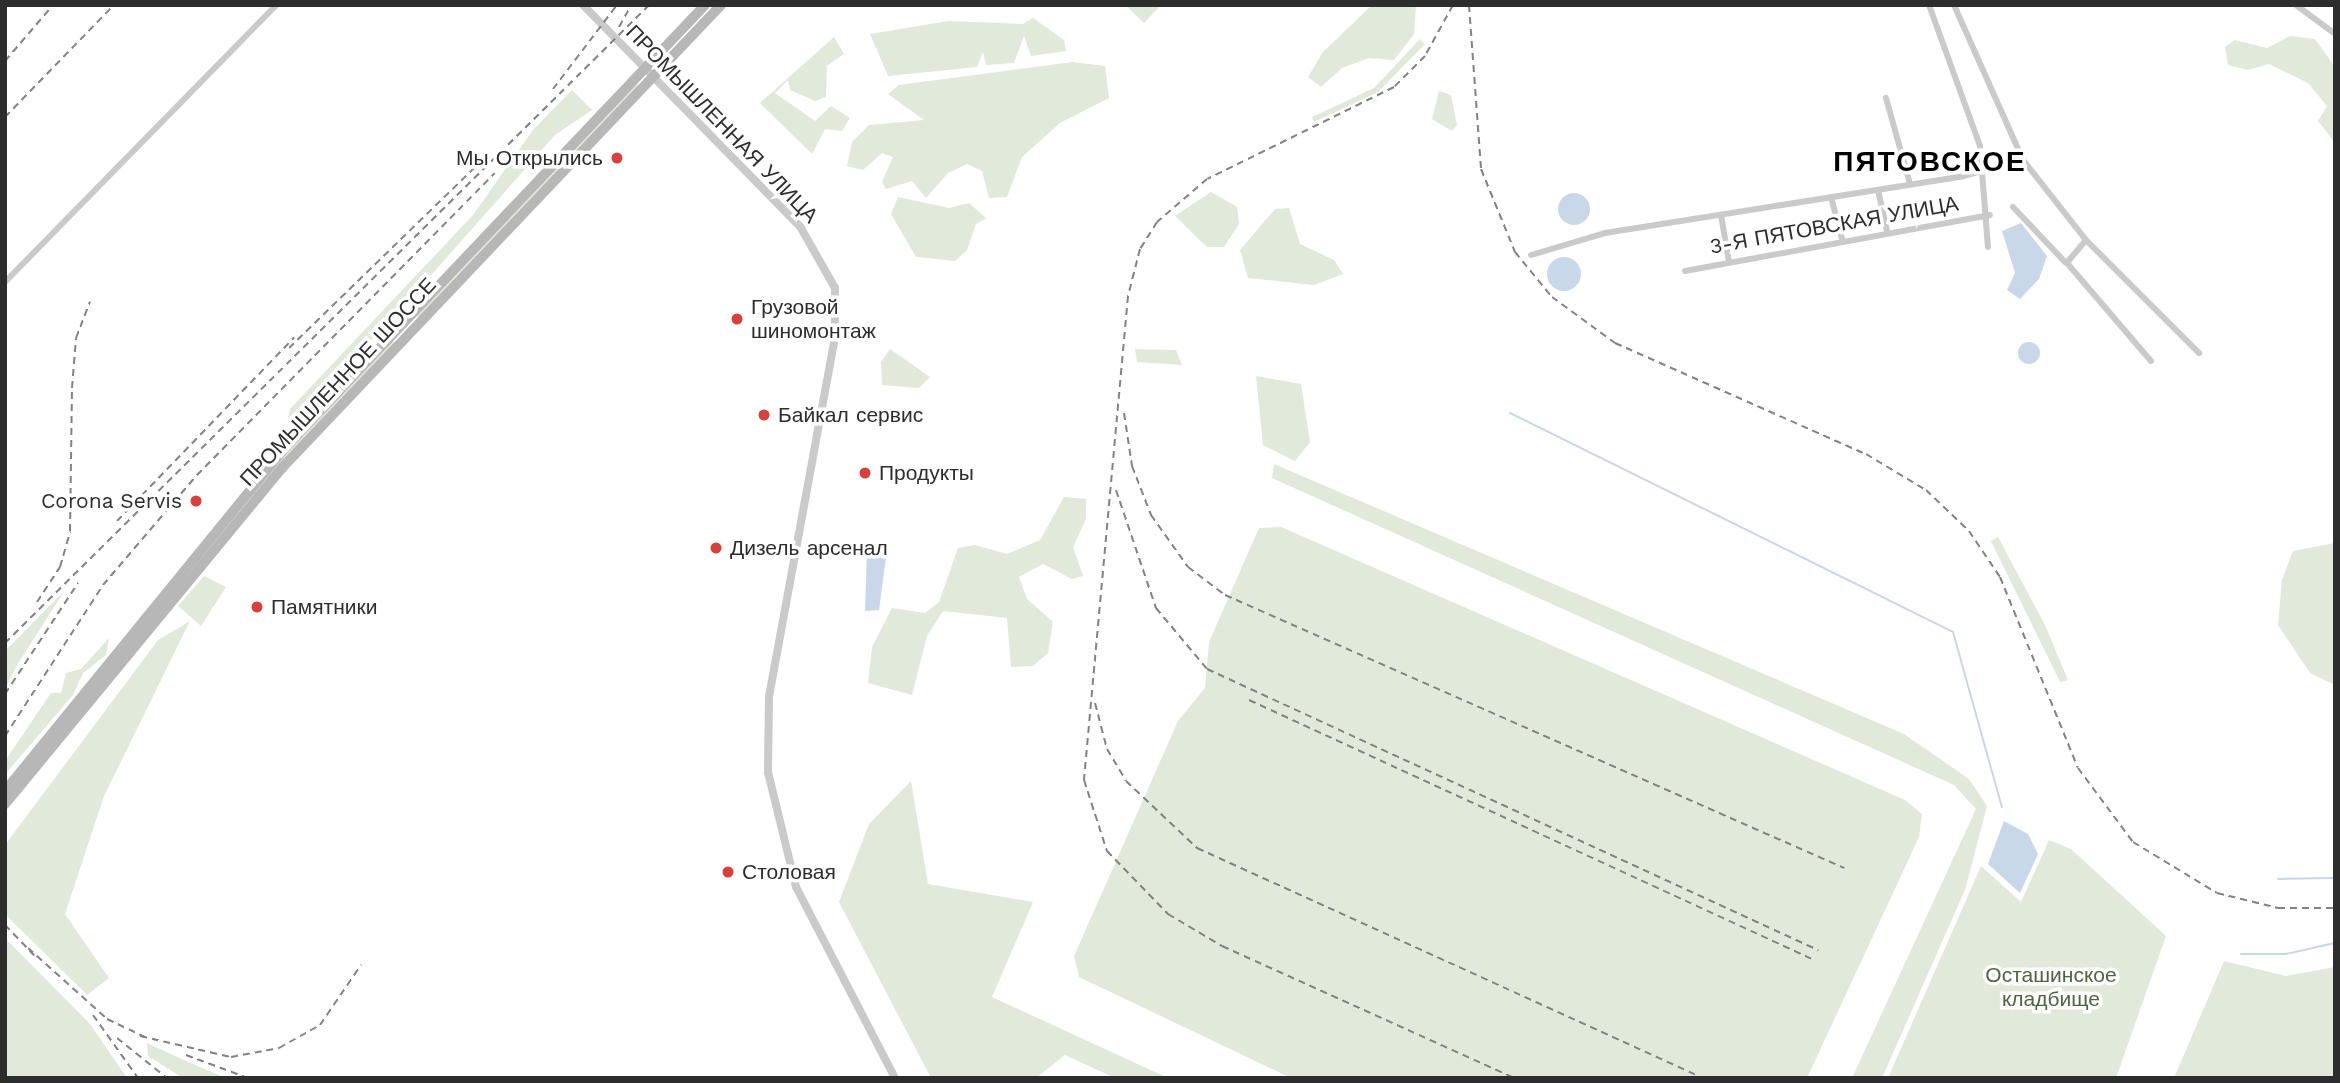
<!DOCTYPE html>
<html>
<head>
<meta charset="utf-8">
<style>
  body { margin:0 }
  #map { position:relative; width:2340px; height:1083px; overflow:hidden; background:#fff; font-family:"Work Sans",sans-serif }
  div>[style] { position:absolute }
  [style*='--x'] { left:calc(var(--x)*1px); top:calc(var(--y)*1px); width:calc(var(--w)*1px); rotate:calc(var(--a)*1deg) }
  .green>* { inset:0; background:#e1e9db }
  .water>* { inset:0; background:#c8d8e8 }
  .round { border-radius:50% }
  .stream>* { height:2px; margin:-1px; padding:0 1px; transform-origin:1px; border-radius:1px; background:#c8d8e8 }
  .minor>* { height:6px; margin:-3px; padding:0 3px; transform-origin:3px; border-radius:3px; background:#cacaca }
  .tertiary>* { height:8px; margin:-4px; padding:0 4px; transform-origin:4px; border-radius:4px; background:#cacaca }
  .secondary>* { height:10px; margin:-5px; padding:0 5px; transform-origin:5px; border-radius:5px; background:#b7b7b7 }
  .rail>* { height:2px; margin-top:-1px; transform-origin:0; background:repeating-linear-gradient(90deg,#828282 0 7px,transparent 0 12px) }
  .dots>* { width:19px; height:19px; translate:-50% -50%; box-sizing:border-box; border:4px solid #fff; border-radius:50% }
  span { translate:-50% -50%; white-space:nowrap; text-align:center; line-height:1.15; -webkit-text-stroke:7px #fff; paint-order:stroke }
  .street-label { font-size:21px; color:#2d2d2d }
  .poi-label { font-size:21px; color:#2d2d2d }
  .right { translate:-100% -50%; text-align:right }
  .left { translate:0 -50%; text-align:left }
  .park-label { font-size:21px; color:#4c653e }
  .district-label { font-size:28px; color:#000; font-weight:700; letter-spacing:2px }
  .frame { position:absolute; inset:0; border:7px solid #2d2d2d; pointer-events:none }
</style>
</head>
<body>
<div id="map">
  <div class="green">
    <div style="clip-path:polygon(1125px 5px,1161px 5px,1144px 23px)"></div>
    <div style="clip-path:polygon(1372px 5px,1416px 5px,1414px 34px,1394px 60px,1369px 58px,1342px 68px,1321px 87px,1308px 77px,1323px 52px)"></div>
    <div style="clip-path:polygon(1033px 18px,1064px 40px,1066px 51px,1031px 56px,1024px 36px,1014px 63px,986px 65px,983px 52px,977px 67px,888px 76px,870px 34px,948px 21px,1023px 24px)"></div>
    <div style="clip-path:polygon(2290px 36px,2315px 39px,2335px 67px,2335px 143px,2318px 121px,2327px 106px,2308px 83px,2269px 64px,2248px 70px,2228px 65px,2225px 47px,2235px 40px,2267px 48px)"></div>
    <div style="clip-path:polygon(834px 37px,844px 54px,827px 66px,826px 97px,815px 101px,790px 90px,788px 80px,775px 93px,815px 121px,831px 106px,850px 118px,842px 131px,825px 129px,812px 154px,760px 103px)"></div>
    <div style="clip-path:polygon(1420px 39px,1425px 44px,1378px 92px,1314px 122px,1312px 117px,1374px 88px)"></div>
    <div style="clip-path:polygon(1073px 62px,1105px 66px,1109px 98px,1060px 123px,1022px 157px,1007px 197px,989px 198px,982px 171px,967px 164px,948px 173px,926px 198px,912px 181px,886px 189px,882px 182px,893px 157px,882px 153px,863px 170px,847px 166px,852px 142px,869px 125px,924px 120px,888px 94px,899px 85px)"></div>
    <div style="clip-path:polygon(637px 82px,638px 87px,419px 318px,416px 314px)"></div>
    <div style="clip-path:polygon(572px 90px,592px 110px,555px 135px,388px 324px,288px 419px,290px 409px,473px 215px,533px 130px)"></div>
    <div style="clip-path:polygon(1439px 91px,1451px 95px,1457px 125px,1452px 131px,1432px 119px)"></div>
    <div style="clip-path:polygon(1211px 192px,1237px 207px,1239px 224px,1224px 247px,1207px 247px,1175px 216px)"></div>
    <div style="clip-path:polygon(898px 197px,949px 208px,969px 203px,986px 218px,976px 224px,967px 250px,955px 261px,916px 257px,891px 214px)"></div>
    <div style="clip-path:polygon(1289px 208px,1300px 244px,1334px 260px,1343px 274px,1314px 285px,1248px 278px,1240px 250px,1275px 209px)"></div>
    <div style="clip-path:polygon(391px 340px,395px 343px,207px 545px,279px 459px)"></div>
    <div style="clip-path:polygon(890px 349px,930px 377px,919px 388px,882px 385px,881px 362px)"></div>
    <div style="clip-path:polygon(1135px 349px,1176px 350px,1182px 365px,1137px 362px)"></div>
    <div style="clip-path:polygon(1256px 376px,1301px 384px,1310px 442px,1295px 461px,1263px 445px)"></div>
    <div style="clip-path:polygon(1274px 464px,1904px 734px,1969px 779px,1987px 806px,1965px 890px,1882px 1078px,1852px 1078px,1976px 809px,1954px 785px,1272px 478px)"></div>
    <div style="clip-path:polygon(1064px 497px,1086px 499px,1086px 519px,1073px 547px,1083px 576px,1072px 579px,1043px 564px,1019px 577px,1027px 599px,1053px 622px,1048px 653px,1033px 666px,1011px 667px,1007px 618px,943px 611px,927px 636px,912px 695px,868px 683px,872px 647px,892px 608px,925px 613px,939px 602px,958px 548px,975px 545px,1007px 554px,1040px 540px)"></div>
    <div style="clip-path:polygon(1281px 527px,1905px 800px,1922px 814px,1919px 837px,1807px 1078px,1291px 1078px,1079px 977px,1074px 956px,1178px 721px,1205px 688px,1209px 642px,1259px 528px)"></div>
    <div style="clip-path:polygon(1998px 537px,2045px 625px,2068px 680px,2060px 682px,1991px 541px)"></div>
    <div style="clip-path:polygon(2335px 543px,2335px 685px,2310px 673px,2278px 625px,2282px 580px,2293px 551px)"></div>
    <div style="clip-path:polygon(204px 576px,226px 587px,201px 626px,178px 606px)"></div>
    <div style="clip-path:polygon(65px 590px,17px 665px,5px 689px,5px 651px)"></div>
    <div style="clip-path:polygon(190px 621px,104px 796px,65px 914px,109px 978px,87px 995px,5px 914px,5px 845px,158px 640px)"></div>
    <div style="clip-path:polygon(109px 638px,106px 655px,83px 673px,73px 695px,7px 772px,5px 761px,51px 693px,61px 693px,66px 673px,81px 669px)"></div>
    <div style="clip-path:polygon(911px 781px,928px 884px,1033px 902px,992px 997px,1168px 1078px,1115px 1078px,1065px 1055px,1036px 1078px,931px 1078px,839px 902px,869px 824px)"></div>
    <div style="clip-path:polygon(2049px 840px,2071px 849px,2166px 936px,2116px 1078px,1888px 1078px,1981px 866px,2021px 902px)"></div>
    <div style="clip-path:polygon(5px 938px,90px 1024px,127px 1078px,5px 1078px)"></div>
    <div style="clip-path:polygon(2224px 961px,2286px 976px,2335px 967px,2335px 1078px,2174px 1078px)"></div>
    <div style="clip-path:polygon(147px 1043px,184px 1060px,225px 1078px,183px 1078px,148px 1056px)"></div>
  </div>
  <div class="water">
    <div class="round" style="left:1558px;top:193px;width:32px;height:32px"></div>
    <div style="clip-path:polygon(2021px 223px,2047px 256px,2039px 279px,2020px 299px,2007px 290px,2015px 273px,2002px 231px)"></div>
    <div class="round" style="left:1547px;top:257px;width:34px;height:34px"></div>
    <div class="round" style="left:2018px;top:342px;width:22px;height:22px"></div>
    <div style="clip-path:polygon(888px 542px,879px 610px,865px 611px,867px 551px)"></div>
    <div style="clip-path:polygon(2004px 821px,2028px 834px,2038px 854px,2020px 893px,1988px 864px)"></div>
  </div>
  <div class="stream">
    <div style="--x:1510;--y:413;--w:494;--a:26.3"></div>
    <div style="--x:1953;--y:632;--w:182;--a:74.4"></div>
    <div style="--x:2278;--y:879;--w:57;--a:-1"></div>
    <div style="--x:2241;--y:954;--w:45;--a:0"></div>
    <div style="--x:2286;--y:954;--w:50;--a:-12.7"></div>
  </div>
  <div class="minor">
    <div style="--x:1929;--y:5;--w:150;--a:70.1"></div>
    <div style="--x:1980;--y:146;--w:101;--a:85.5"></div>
    <div style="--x:1954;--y:5;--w:170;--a:66"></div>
    <div style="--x:2023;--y:160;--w:102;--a:51.8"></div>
    <div style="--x:2086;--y:240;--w:160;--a:45"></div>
    <div style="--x:2296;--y:5;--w:49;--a:36.6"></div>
    <div style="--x:1886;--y:98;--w:89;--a:74.4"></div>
    <div style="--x:1878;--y:190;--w:42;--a:77.6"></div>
    <div style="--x:1831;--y:197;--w:43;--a:75.3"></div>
    <div style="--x:2013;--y:207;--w:76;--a:46.6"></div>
    <div style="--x:1721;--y:215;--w:48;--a:80.3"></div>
    <div style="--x:2086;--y:240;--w:30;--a:130"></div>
    <div style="--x:2067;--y:263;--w:129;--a:49.4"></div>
    <div style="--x:1531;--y:255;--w:77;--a:-16.6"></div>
    <div style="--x:1605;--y:233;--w:363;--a:-9"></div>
    <div style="--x:1963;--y:176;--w:62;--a:-14.9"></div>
    <div style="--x:1685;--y:271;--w:310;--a:-10.4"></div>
    <div style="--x:5;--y:282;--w:388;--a:-45.6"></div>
  </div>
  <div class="tertiary">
    <div style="--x:583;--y:5;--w:312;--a:45.6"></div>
    <div style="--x:801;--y:228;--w:69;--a:60.5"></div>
    <div style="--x:835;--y:288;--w:49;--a:90"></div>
    <div style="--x:835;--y:337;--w:366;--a:100.4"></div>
    <div style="--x:769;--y:697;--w:75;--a:90.8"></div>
    <div style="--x:768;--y:772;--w:118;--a:76.3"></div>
    <div style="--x:796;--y:887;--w:215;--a:62.6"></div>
  </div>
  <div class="secondary">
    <div style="--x:5;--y:791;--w:440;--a:-50.8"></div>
    <div style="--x:283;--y:450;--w:613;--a:-46.52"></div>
    <div style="--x:5;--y:804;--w:435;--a:-50.5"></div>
    <div style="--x:282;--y:468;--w:638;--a:-46.52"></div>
  </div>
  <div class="rail">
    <div style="--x:1453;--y:5;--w:58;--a:118.8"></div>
    <div style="--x:1425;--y:56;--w:44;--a:135"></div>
    <div style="--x:1394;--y:87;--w:208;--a:153.8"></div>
    <div style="--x:1207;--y:179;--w:66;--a:139.3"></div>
    <div style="--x:1157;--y:222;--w:32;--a:122"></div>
    <div style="--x:1140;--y:249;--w:49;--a:104.3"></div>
    <div style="--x:1128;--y:296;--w:486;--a:95.2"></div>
    <div style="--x:1084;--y:780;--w:75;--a:72.1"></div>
    <div style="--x:1107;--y:851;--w:88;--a:45.9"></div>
    <div style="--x:1168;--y:914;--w:63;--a:30.7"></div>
    <div style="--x:1222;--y:946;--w:321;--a:24.3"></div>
    <div style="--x:1469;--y:5;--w:164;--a:85.8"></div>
    <div style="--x:1481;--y:169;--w:90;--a:67.7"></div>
    <div style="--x:1515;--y:252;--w:58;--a:50.6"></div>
    <div style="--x:1552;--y:297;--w:78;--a:36.1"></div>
    <div style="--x:1615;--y:343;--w:274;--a:23.9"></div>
    <div style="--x:1866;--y:454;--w:70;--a:31"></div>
    <div style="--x:1926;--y:490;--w:59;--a:43.6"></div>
    <div style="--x:1969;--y:531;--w:55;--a:56"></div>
    <div style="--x:2000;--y:577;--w:206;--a:67.8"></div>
    <div style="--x:2078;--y:768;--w:92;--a:53.4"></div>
    <div style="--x:2133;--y:842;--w:98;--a:31.3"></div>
    <div style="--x:2217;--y:893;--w:63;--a:13.8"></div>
    <div style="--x:2278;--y:908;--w:57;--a:0"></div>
    <div style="--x:619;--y:27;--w:25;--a:-61"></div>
    <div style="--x:5;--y:61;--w:74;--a:-49.4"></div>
    <div style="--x:553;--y:89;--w:106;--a:-52.7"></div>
    <div style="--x:5;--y:117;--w:156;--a:-45.8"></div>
    <div style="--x:289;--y:348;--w:262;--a:-44.2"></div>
    <div style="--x:1124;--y:413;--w:54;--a:81.4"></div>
    <div style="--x:1132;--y:466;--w:53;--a:68.8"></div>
    <div style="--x:1151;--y:515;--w:64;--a:54.6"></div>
    <div style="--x:1188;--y:567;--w:46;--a:37.1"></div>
    <div style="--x:1225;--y:595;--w:677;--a:23.8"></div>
    <div style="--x:1116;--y:490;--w:125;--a:71.3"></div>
    <div style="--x:1156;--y:608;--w:80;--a:50.1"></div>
    <div style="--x:1207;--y:669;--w:673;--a:24.7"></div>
    <div style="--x:117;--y:521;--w:255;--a:-46"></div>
    <div style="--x:37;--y:602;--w:42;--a:-56.7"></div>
    <div style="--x:60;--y:567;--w:37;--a:-74"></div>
    <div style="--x:70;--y:531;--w:143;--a:-89.2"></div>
    <div style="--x:72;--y:388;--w:50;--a:-85.4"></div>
    <div style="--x:76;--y:338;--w:39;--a:-69"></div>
    <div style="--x:5;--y:643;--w:907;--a:-44.73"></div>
    <div style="--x:5;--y:694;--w:133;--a:-56.7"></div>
    <div style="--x:1249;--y:700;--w:620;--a:24.7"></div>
    <div style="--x:1095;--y:703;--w:48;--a:75.4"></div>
    <div style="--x:1107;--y:749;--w:37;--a:59"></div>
    <div style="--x:1126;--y:781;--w:98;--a:43.3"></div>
    <div style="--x:1197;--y:848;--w:556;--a:24.44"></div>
    <div style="--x:5;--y:736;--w:180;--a:-57"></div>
    <div style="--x:103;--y:585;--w:145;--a:-49.5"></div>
    <div style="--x:197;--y:475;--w:424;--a:-45.4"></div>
    <div style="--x:5;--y:925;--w:42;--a:46"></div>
    <div style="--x:28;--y:948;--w:106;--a:41.9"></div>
    <div style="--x:107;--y:1019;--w:44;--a:25.4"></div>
    <div style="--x:93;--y:1015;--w:77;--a:54.5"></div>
    <div style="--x:140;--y:1036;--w:93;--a:13"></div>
    <div style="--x:231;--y:1057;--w:49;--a:-10.6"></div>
    <div style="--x:279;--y:1048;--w:47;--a:-29.3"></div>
    <div style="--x:320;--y:1025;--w:73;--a:-55.7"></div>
    <div style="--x:117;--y:1038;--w:64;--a:38.7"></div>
    <div style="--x:186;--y:1055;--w:66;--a:20.4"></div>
  </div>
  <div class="dots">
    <div style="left:617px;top:158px;background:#d7403b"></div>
    <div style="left:737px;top:319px;background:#d7403b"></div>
    <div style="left:764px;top:415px;background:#d7403b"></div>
    <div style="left:865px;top:473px;background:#d7403b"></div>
    <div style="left:196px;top:501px;background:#d7403b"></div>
    <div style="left:716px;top:548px;background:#d7403b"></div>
    <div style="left:257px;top:607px;background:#d7403b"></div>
    <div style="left:728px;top:872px;background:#d7403b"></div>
  </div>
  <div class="street-label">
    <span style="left:722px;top:124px;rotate:46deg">ПРОМЫШЛЕННАЯ УЛИЦА</span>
    <span style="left:1834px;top:225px;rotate:-10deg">3-Я ПЯТОВСКАЯ УЛИЦА</span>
    <span style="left:338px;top:382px;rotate:-47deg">ПРОМЫШЛЕННОЕ ШОССЕ</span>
  </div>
  <div class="poi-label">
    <span class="right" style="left:603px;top:158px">Мы Открылись</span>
    <span class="left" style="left:751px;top:319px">Грузовой<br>шиномонтаж</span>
    <span class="left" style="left:778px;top:415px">Байкал сервис</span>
    <span class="left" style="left:879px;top:473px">Продукты</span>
    <span class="right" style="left:182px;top:501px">Corona Servis</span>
    <span class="left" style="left:730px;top:548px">Дизель арсенал</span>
    <span class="left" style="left:271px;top:607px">Памятники</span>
    <span class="left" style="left:742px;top:872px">Столовая</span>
  </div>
  <div class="park-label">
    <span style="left:2051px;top:987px">Осташинское<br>кладбище</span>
  </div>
  <div class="district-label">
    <span style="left:1930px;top:162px">ПЯТОВСКОЕ</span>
  </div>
  <div class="frame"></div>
</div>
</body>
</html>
